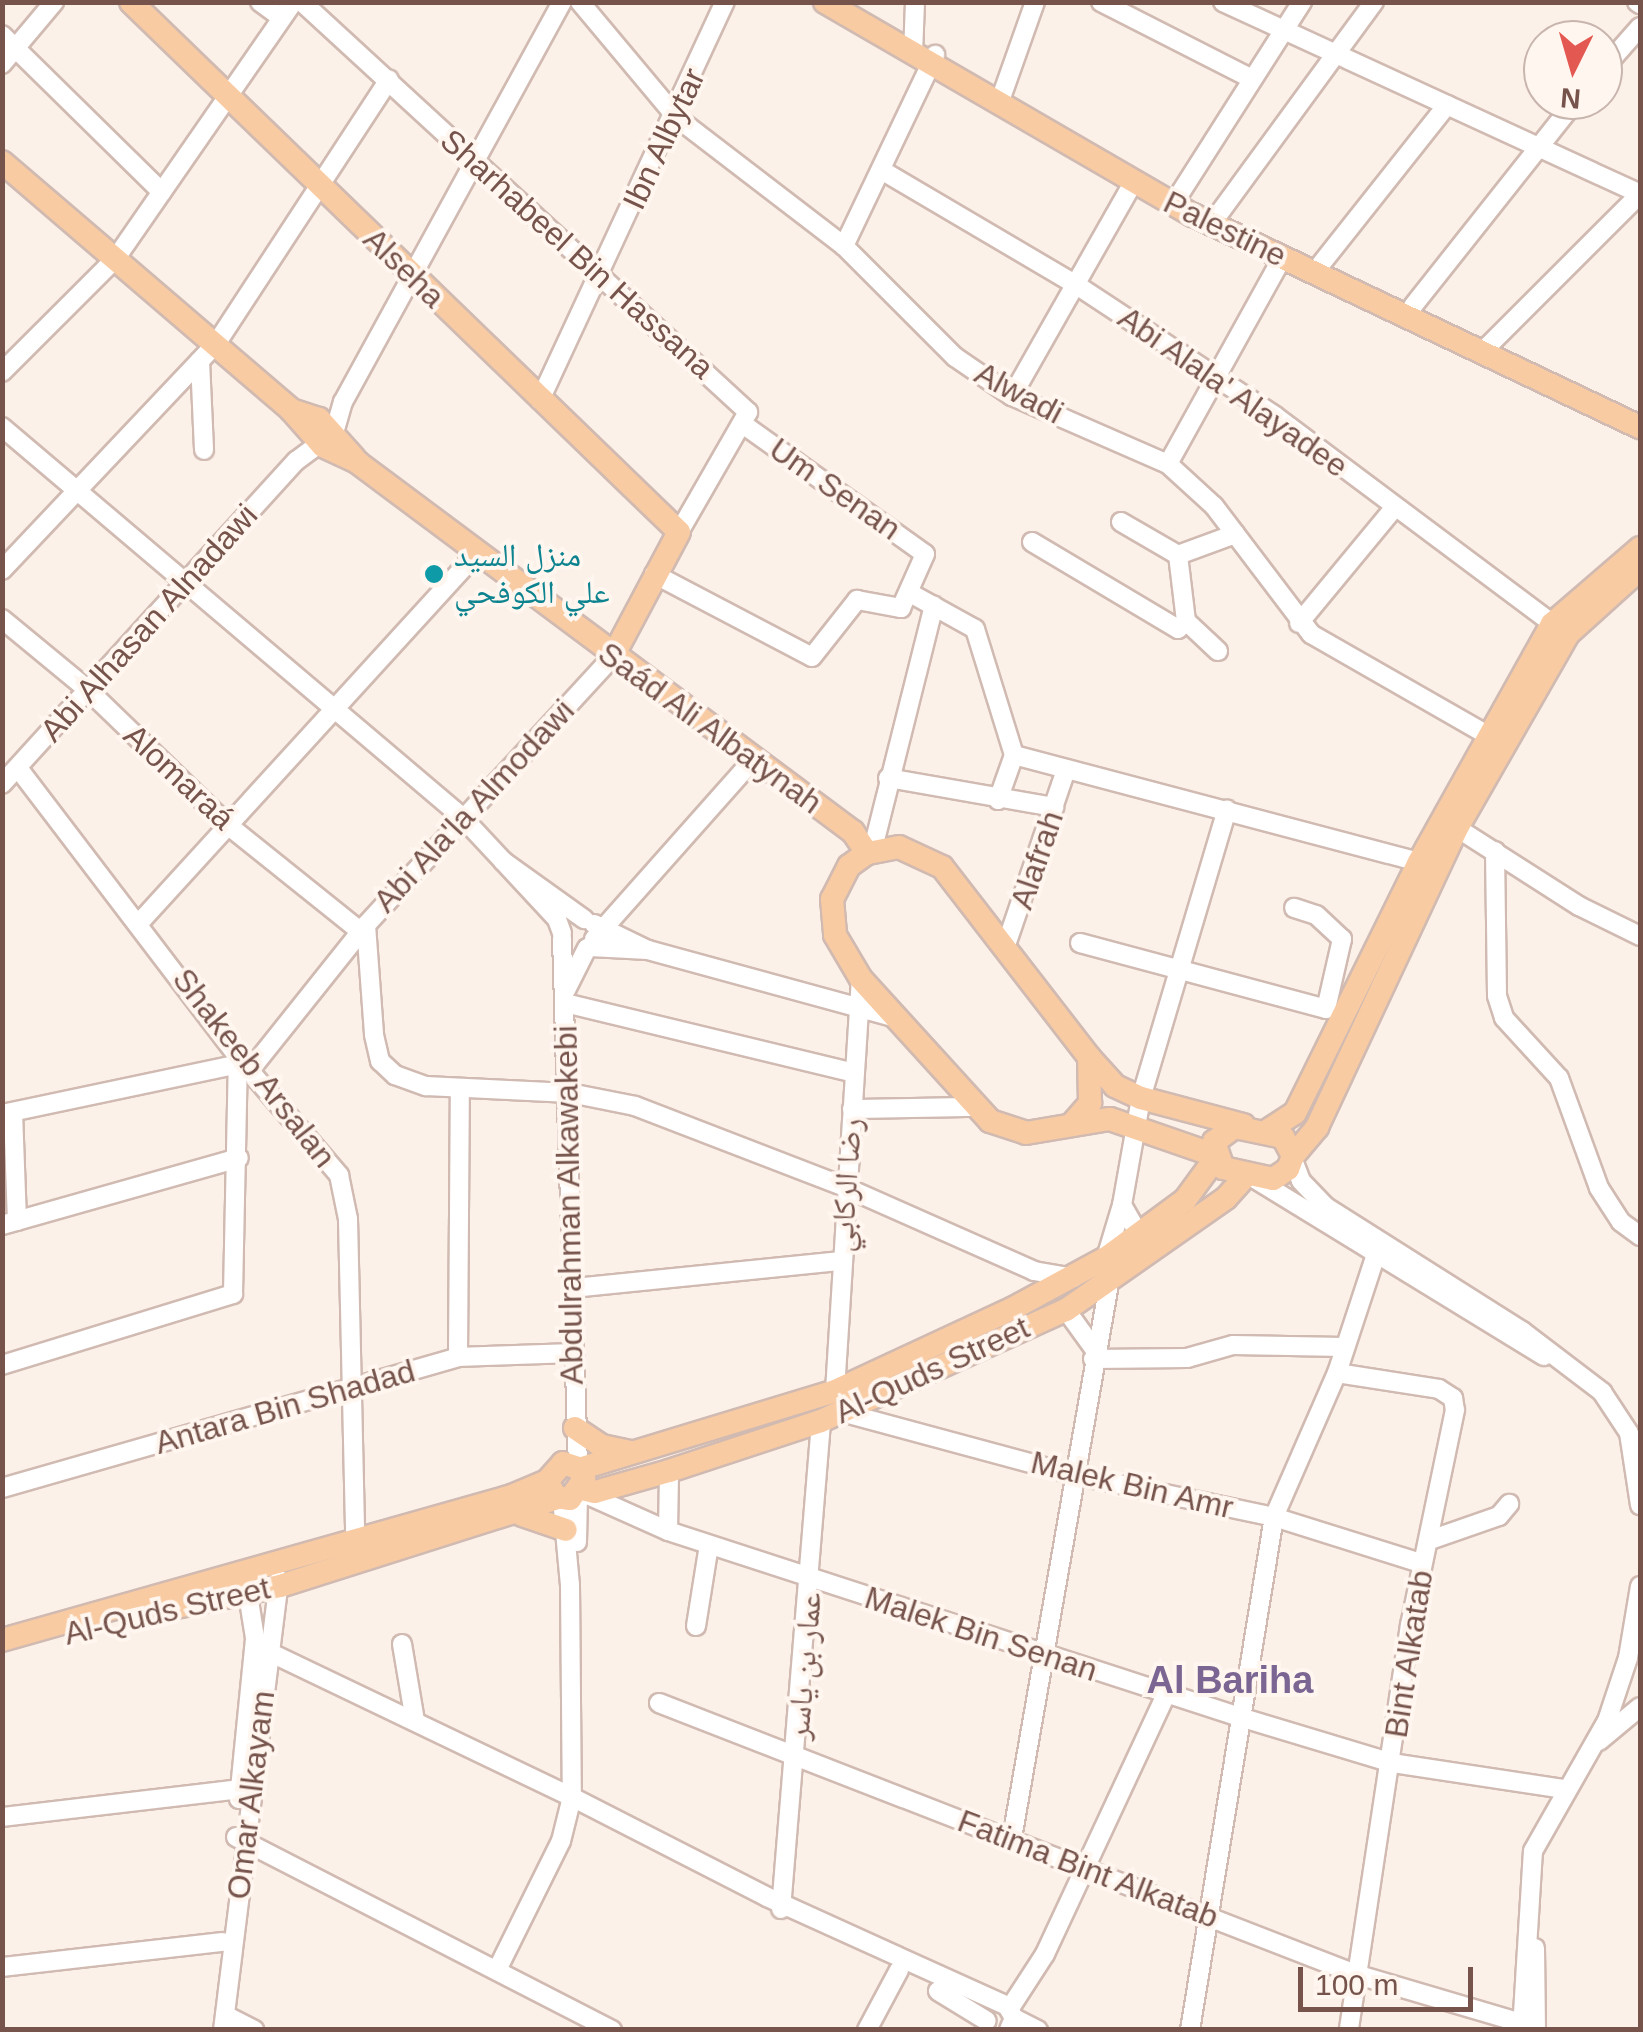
<!DOCTYPE html>
<html>
<head>
<meta charset="utf-8">
<style>
  body { margin:0 }
  #map { position:relative; width:1643px; height:2032px; overflow:hidden; background:#fcf1e9; font-family:Helvetica,"Noto Naskh Arabic",sans-serif }
  div>[style] { position:absolute }
  [style*='--x'] { left:calc(var(--x)*1px); top:calc(var(--y)*1px); width:calc(var(--w)*1px); rotate:calc(var(--a)*1deg) }
  .roads { filter:drop-shadow(2px 0 #d0bab1) drop-shadow(-2px 0 #d0bab1) drop-shadow(0 2px #d0bab1) drop-shadow(0 -2px #d0bab1) }
  .minor>* { height:18px; margin:-9px; padding:0 9px; transform-origin:9px; border-radius:9px; background:#fff }
  .major>* { height:22px; margin:-11px; padding:0 11px; transform-origin:11px; border-radius:11px; background:#f9cba3 }
  .dots>* { width:28px; height:28px; translate:-50% -50%; box-sizing:border-box; border:5px solid #fff6ef; border-radius:50% }
  span { translate:-50% -50%; white-space:nowrap; text-align:center; line-height:1.15; -webkit-text-stroke:8px #fff6ef; paint-order:stroke }
  .street-label { font-size:32px; color:#76544c }
  .culture-label { font-size:32px; color:#0d838f }
  .left { translate:0 -50%; text-align:left }
  .quarter-label { font-size:38px; color:#7b6592; font-weight:700 }
  .frame { position:absolute; inset:0; border:5px solid #76544c; pointer-events:none }
  .north { position:absolute; left:1523px; top:20px; width:100px; height:100px; box-sizing:border-box; background:#fff6ef; border:2px solid #c8b5ae; border-radius:50%; rotate:185deg; font-size:28px; font-weight:700; line-height:40px; text-align:center; color:#76544c }
  .north::after { content:''; display:block; margin:auto; width:35px; height:45px; background:#e35951; clip-path:polygon(50% 0,100% 100%,50% 72%,0 100%) }
  .scale { position:absolute; left:1298px; top:1967px; width:175px; height:45px; box-sizing:border-box; border:5px solid #76544c; border-top:0; padding-left:12px; font-size:30px; line-height:35px; white-space:nowrap; color:#76544c; -webkit-text-stroke:8px #fff6ef; paint-order:stroke }
</style>
</head>
<body>
<div id="map">
  <div class="roads">
    <div class="minor">
      <div style="--x:260;--y:2;--w:27;--a:36"></div>
      <div style="--x:302;--y:2;--w:606;--a:42.59"></div>
      <div style="--x:748;--y:412;--w:138;--a:119.9"></div>
      <div style="--x:580;--y:2;--w:150;--a:50.1"></div>
      <div style="--x:676;--y:117;--w:212;--a:37.5"></div>
      <div style="--x:844;--y:246;--w:157;--a:45"></div>
      <div style="--x:955;--y:357;--w:69;--a:34.4"></div>
      <div style="--x:1012;--y:396;--w:170;--a:23.6"></div>
      <div style="--x:1168;--y:464;--w:62;--a:42.4"></div>
      <div style="--x:1214;--y:506;--w:161;--a:52.8"></div>
      <div style="--x:1311;--y:634;--w:203;--a:29.8"></div>
      <div style="--x:1101;--y:2;--w:167;--a:27"></div>
      <div style="--x:1223;--y:2;--w:459;--a:24.7"></div>
      <div style="--x:1637;--y:2;--w:4;--a:34"></div>
      <div style="--x:2;--y:35;--w:224;--a:44.5"></div>
      <div style="--x:913;--y:54;--w:52;--a:-87.8"></div>
      <div style="--x:2;--y:64;--w:81;--a:-50"></div>
      <div style="--x:1603;--y:69;--w:56;--a:-48.6"></div>
      <div style="--x:1002;--y:95;--w:99;--a:-70.5"></div>
      <div style="--x:883;--y:171;--w:223;--a:30.5"></div>
      <div style="--x:1075;--y:284;--w:240;--a:33.4"></div>
      <div style="--x:1275;--y:416;--w:357;--a:36.8"></div>
      <div style="--x:1179;--y:195;--w:229;--a:-57.5"></div>
      <div style="--x:1218;--y:215;--w:264;--a:-53.8"></div>
      <div style="--x:844;--y:246;--w:212;--a:-64.5"></div>
      <div style="--x:1321;--y:264;--w:203;--a:-51.6"></div>
      <div style="--x:1413;--y:306;--w:263;--a:-51.6"></div>
      <div style="--x:1483;--y:351;--w:222;--a:-45"></div>
      <div style="--x:200;--y:361;--w:89;--a:87.4"></div>
      <div style="--x:2;--y:372;--w:161;--a:-45"></div>
      <div style="--x:116;--y:258;--w:311;--a:-55.3"></div>
      <div style="--x:1012;--y:396;--w:245;--a:-60.4"></div>
      <div style="--x:540;--y:400;--w:439;--a:-65.1"></div>
      <div style="--x:2;--y:427;--w:603;--a:40.29"></div>
      <div style="--x:462;--y:817;--w:60;--a:47"></div>
      <div style="--x:1168;--y:464;--w:235;--a:-61"></div>
      <div style="--x:1121;--y:522;--w:66;--a:30.1"></div>
      <div style="--x:1178;--y:555;--w:61;--a:-20.2"></div>
      <div style="--x:1032;--y:542;--w:170;--a:30.8"></div>
      <div style="--x:1178;--y:629;--w:11;--a:-45"></div>
      <div style="--x:1178;--y:555;--w:66;--a:83.1"></div>
      <div style="--x:1186;--y:621;--w:44;--a:43.2"></div>
      <div style="--x:2;--y:570;--w:311;--a:-46.6"></div>
      <div style="--x:216;--y:344;--w:316;--a:-56.8"></div>
      <div style="--x:654;--y:574;--w:178;--a:27.7"></div>
      <div style="--x:812;--y:657;--w:73;--a:-51.7"></div>
      <div style="--x:857;--y:600;--w:45;--a:10.3"></div>
      <div style="--x:901;--y:608;--w:59;--a:-66"></div>
      <div style="--x:925;--y:554;--w:222;--a:-144.5"></div>
      <div style="--x:910;--y:593;--w:74;--a:29"></div>
      <div style="--x:975;--y:629;--w:132;--a:72.8"></div>
      <div style="--x:1014;--y:755;--w:419;--a:14.8"></div>
      <div style="--x:2;--y:619;--w:112;--a:39.5"></div>
      <div style="--x:88;--y:690;--w:196;--a:44"></div>
      <div style="--x:229;--y:826;--w:168;--a:38.7"></div>
      <div style="--x:1299;--y:623;--w:149;--a:-50.4"></div>
      <div style="--x:18;--y:768;--w:371;--a:52.7"></div>
      <div style="--x:243;--y:1063;--w:148;--a:49.4"></div>
      <div style="--x:339;--y:1175;--w:45;--a:78.4"></div>
      <div style="--x:348;--y:1219;--w:320;--a:88.7"></div>
      <div style="--x:888;--y:778;--w:169;--a:9.9"></div>
      <div style="--x:2;--y:784;--w:437;--a:-47.7"></div>
      <div style="--x:296;--y:461;--w:47;--a:-36.4"></div>
      <div style="--x:334;--y:433;--w:32;--a:-74"></div>
      <div style="--x:343;--y:402;--w:456;--a:-61.3"></div>
      <div style="--x:998;--y:800;--w:48;--a:-70.4"></div>
      <div style="--x:1457;--y:828;--w:145;--a:32.6"></div>
      <div style="--x:1579;--y:906;--w:68;--a:26.2"></div>
      <div style="--x:1495;--y:851;--w:145;--a:89.2"></div>
      <div style="--x:1497;--y:996;--w:23;--a:72"></div>
      <div style="--x:1504;--y:1018;--w:81;--a:47.5"></div>
      <div style="--x:1559;--y:1078;--w:117;--a:70"></div>
      <div style="--x:1599;--y:1188;--w:40;--a:57.1"></div>
      <div style="--x:1621;--y:1222;--w:24;--a:36"></div>
      <div style="--x:872;--y:852;--w:254;--a:-75.9"></div>
      <div style="--x:140;--y:922;--w:500;--a:-47.6"></div>
      <div style="--x:366;--y:925;--w:110;--a:85.8"></div>
      <div style="--x:374;--y:1035;--w:27;--a:77"></div>
      <div style="--x:380;--y:1061;--w:21;--a:43"></div>
      <div style="--x:395;--y:1075;--w:33;--a:20"></div>
      <div style="--x:426;--y:1086;--w:144;--a:2.8"></div>
      <div style="--x:570;--y:1093;--w:66;--a:11.3"></div>
      <div style="--x:635;--y:1106;--w:227;--a:21.1"></div>
      <div style="--x:847;--y:1188;--w:205;--a:23.9"></div>
      <div style="--x:1034;--y:1271;--w:40;--a:10"></div>
      <div style="--x:562;--y:933;--w:15;--a:-110"></div>
      <div style="--x:557;--y:919;--w:79;--a:-133"></div>
      <div style="--x:503;--y:861;--w:100;--a:35.6"></div>
      <div style="--x:562;--y:938;--w:530;--a:88.27"></div>
      <div style="--x:594;--y:939;--w:237;--a:-48.4"></div>
      <div style="--x:1080;--y:943;--w:255;--a:15"></div>
      <div style="--x:1326;--y:1009;--w:72;--a:-77.1"></div>
      <div style="--x:1342;--y:939;--w:35;--a:-137"></div>
      <div style="--x:1316;--y:915;--w:23;--a:-162"></div>
      <div style="--x:1006;--y:945;--w:182;--a:-71.1"></div>
      <div style="--x:590;--y:947;--w:58;--a:3"></div>
      <div style="--x:648;--y:950;--w:60;--a:-154.3"></div>
      <div style="--x:648;--y:950;--w:254;--a:15.3"></div>
      <div style="--x:566;--y:990;--w:47;--a:-63.4"></div>
      <div style="--x:565;--y:1003;--w:297;--a:13.6"></div>
      <div style="--x:251;--y:1069;--w:184;--a:-51.4"></div>
      <div style="--x:366;--y:925;--w:365;--a:-47.4"></div>
      <div style="--x:852;--y:1109;--w:120;--a:-1"></div>
      <div style="--x:13;--y:1112;--w:109;--a:87.9"></div>
      <div style="--x:2;--y:1114;--w:246;--a:-11.9"></div>
      <div style="--x:1293;--y:1160;--w:22;--a:69"></div>
      <div style="--x:1301;--y:1181;--w:36;--a:46"></div>
      <div style="--x:1326;--y:1207;--w:232;--a:32.3"></div>
      <div style="--x:1522;--y:1331;--w:101;--a:37.3"></div>
      <div style="--x:1602;--y:1392;--w:49;--a:56.6"></div>
      <div style="--x:1629;--y:1433;--w:73;--a:81.3"></div>
      <div style="--x:1255;--y:1179;--w:339;--a:31.5"></div>
      <div style="--x:1122;--y:1205;--w:109;--a:-79.9"></div>
      <div style="--x:1141;--y:1098;--w:301;--a:-73.4"></div>
      <div style="--x:2;--y:1225;--w:246;--a:-15.8"></div>
      <div style="--x:1106;--y:1258;--w:55;--a:-73.2"></div>
      <div style="--x:1122;--y:1205;--w:34;--a:60"></div>
      <div style="--x:574;--y:1288;--w:267;--a:-5.8"></div>
      <div style="--x:1066;--y:1310;--w:49;--a:54.1"></div>
      <div style="--x:458;--y:1357;--w:269;--a:-89.6"></div>
      <div style="--x:1093;--y:1359;--w:94;--a:-0.6"></div>
      <div style="--x:1187;--y:1358;--w:48;--a:-15.8"></div>
      <div style="--x:1233;--y:1345;--w:111;--a:1"></div>
      <div style="--x:2;--y:1365;--w:242;--a:-17.1"></div>
      <div style="--x:233;--y:1294;--w:230;--a:-88.8"></div>
      <div style="--x:1337;--y:1373;--w:103;--a:8.9"></div>
      <div style="--x:1439;--y:1389;--w:17;--a:33"></div>
      <div style="--x:1453;--y:1398;--w:12;--a:81"></div>
      <div style="--x:1455;--y:1410;--w:220;--a:101.8"></div>
      <div style="--x:1410;--y:1625;--w:410;--a:98.6"></div>
      <div style="--x:835;--y:1391;--w:413;--a:-86.4"></div>
      <div style="--x:841;--y:1412;--w:242;--a:15.1"></div>
      <div style="--x:1075;--y:1475;--w:203;--a:11.9"></div>
      <div style="--x:1274;--y:1517;--w:154;--a:17.4"></div>
      <div style="--x:2;--y:1488;--w:474;--a:-16"></div>
      <div style="--x:458;--y:1357;--w:114;--a:-2"></div>
      <div style="--x:581;--y:1492;--w:95;--a:24.1"></div>
      <div style="--x:668;--y:1531;--w:605;--a:18.02"></div>
      <div style="--x:1243;--y:1718;--w:156;--a:16.8"></div>
      <div style="--x:1392;--y:1763;--w:174;--a:8.6"></div>
      <div style="--x:562;--y:1499;--w:86;--a:84.7"></div>
      <div style="--x:570;--y:1585;--w:212;--a:89.5"></div>
      <div style="--x:572;--y:1797;--w:219;--a:27.1"></div>
      <div style="--x:767;--y:1897;--w:264;--a:24.4"></div>
      <div style="--x:1007;--y:2006;--w:14;--a:60"></div>
      <div style="--x:1014;--y:2018;--w:13;--a:113"></div>
      <div style="--x:668;--y:1531;--w:60;--a:-89"></div>
      <div style="--x:1430;--y:1540;--w:73;--a:-19.2"></div>
      <div style="--x:1499;--y:1516;--w:16;--a:-50"></div>
      <div style="--x:577;--y:1542;--w:47;--a:-88.8"></div>
      <div style="--x:696;--y:1626;--w:82;--a:-80.9"></div>
      <div style="--x:402;--y:1644;--w:78;--a:80.4"></div>
      <div style="--x:269;--y:1652;--w:336;--a:25.6"></div>
      <div style="--x:572;--y:1797;--w:45;--a:104"></div>
      <div style="--x:561;--y:1841;--w:142;--a:116.4"></div>
      <div style="--x:659;--y:1703;--w:747;--a:21.27"></div>
      <div style="--x:1355;--y:1974;--w:173;--a:16.4"></div>
      <div style="--x:1599;--y:1741;--w:53;--a:-39.7"></div>
      <div style="--x:239;--y:1799;--w:162;--a:-84.3"></div>
      <div style="--x:255;--y:1638;--w:57;--a:-99.1"></div>
      <div style="--x:2;--y:1817;--w:240;--a:-6.7"></div>
      <div style="--x:236;--y:1837;--w:423;--a:27.2"></div>
      <div style="--x:1012;--y:1838;--w:562;--a:-80.07"></div>
      <div style="--x:781;--y:1909;--w:490;--a:-85.3"></div>
      <div style="--x:1535;--y:1948;--w:82;--a:89.3"></div>
      <div style="--x:2;--y:1967;--w:222;--a:-6.5"></div>
      <div style="--x:938;--y:1991;--w:57;--a:31.5"></div>
      <div style="--x:1010;--y:2008;--w:64;--a:-57.1"></div>
      <div style="--x:1045;--y:1954;--w:287;--a:-65"></div>
      <div style="--x:225;--y:2015;--w:33;--a:27"></div>
      <div style="--x:1014;--y:2018;--w:27;--a:27"></div>
      <div style="--x:223;--y:2030;--w:454;--a:-82.9"></div>
      <div style="--x:867;--y:2030;--w:68;--a:-61.9"></div>
      <div style="--x:1190;--y:2030;--w:520;--a:-80.7"></div>
      <div style="--x:1274;--y:1517;--w:157;--a:-66.4"></div>
      <div style="--x:1337;--y:1373;--w:138;--a:-71.8"></div>
      <div style="--x:1522;--y:2030;--w:179;--a:-86.5"></div>
      <div style="--x:1533;--y:1851;--w:150;--a:-60.4"></div>
      <div style="--x:1607;--y:1721;--w:66;--a:-71.6"></div>
      <div style="--x:1628;--y:1658;--w:73;--a:-80.5"></div>
    </div>
    <div class="major">
      <div style="--x:131;--y:2;--w:762;--a:44.04"></div>
      <div style="--x:679;--y:532;--w:140;--a:118"></div>
      <div style="--x:825;--y:2;--w:425;--a:30.1"></div>
      <div style="--x:1193;--y:215;--w:495;--a:25.4"></div>
      <div style="--x:2;--y:162;--w:381;--a:40.6"></div>
      <div style="--x:291;--y:410;--w:48;--a:48.4"></div>
      <div style="--x:323;--y:446;--w:38;--a:25"></div>
      <div style="--x:357;--y:462;--w:619;--a:36.72"></div>
      <div style="--x:853;--y:832;--w:25;--a:56"></div>
      <div style="--x:291;--y:410;--w:29;--a:18"></div>
      <div style="--x:319;--y:419;--w:52;--a:48.1"></div>
      <div style="--x:1089;--y:1057;--w:39;--a:48"></div>
      <div style="--x:1115;--y:1086;--w:29;--a:25"></div>
      <div style="--x:1141;--y:1098;--w:106;--a:14.8"></div>
      <div style="--x:1072;--y:1124;--w:28;--a:-49"></div>
      <div style="--x:1090;--y:1103;--w:46;--a:-91.2"></div>
      <div style="--x:1089;--y:1057;--w:240;--a:-127.7"></div>
      <div style="--x:942;--y:867;--w:47;--a:-155.1"></div>
      <div style="--x:899;--y:847;--w:33;--a:169"></div>
      <div style="--x:867;--y:853;--w:22;--a:144"></div>
      <div style="--x:849;--y:866;--w:37;--a:117"></div>
      <div style="--x:832;--y:899;--w:36;--a:85"></div>
      <div style="--x:835;--y:935;--w:51;--a:59.4"></div>
      <div style="--x:861;--y:979;--w:192;--a:47.7"></div>
      <div style="--x:990;--y:1121;--w:38;--a:18"></div>
      <div style="--x:1026;--y:1133;--w:85;--a:-9.5"></div>
      <div style="--x:1110;--y:1119;--w:110;--a:19.1"></div>
      <div style="--x:1235;--y:1127;--w:49;--a:11.8"></div>
      <div style="--x:1283;--y:1137;--w:21;--a:62"></div>
      <div style="--x:1293;--y:1156;--w:14;--a:111"></div>
      <div style="--x:1288;--y:1169;--w:18;--a:146"></div>
      <div style="--x:1273;--y:1179;--w:51;--a:-167.6"></div>
      <div style="--x:1223;--y:1168;--w:28;--a:-109"></div>
      <div style="--x:1214;--y:1142;--w:26;--a:-36"></div>
      <div style="--x:1267;--y:1131;--w:33;--a:-33"></div>
      <div style="--x:1295;--y:1113;--w:280;--a:-63.7"></div>
      <div style="--x:1419;--y:862;--w:273;--a:-60.8"></div>
      <div style="--x:1552;--y:624;--w:116;--a:-40.8"></div>
      <div style="--x:1293;--y:1156;--w:38;--a:-50"></div>
      <div style="--x:1317;--y:1127;--w:330;--a:-64.9"></div>
      <div style="--x:1457;--y:828;--w:224;--a:-60.2"></div>
      <div style="--x:1568;--y:634;--w:97;--a:-42.1"></div>
      <div style="--x:575;--y:1428;--w:32;--a:34"></div>
      <div style="--x:602;--y:1446;--w:29;--a:12"></div>
      <div style="--x:579;--y:1469;--w:268;--a:-16.9"></div>
      <div style="--x:835;--y:1391;--w:195;--a:-24.9"></div>
      <div style="--x:1012;--y:1309;--w:107;--a:-28.5"></div>
      <div style="--x:1106;--y:1258;--w:98;--a:-36.3"></div>
      <div style="--x:1185;--y:1200;--w:51;--a:-53.8"></div>
      <div style="--x:582;--y:1489;--w:13;--a:13"></div>
      <div style="--x:595;--y:1492;--w:77;--a:-15.8"></div>
      <div style="--x:669;--y:1471;--w:160;--a:-18.2"></div>
      <div style="--x:821;--y:1421;--w:269;--a:-24.4"></div>
      <div style="--x:1066;--y:1310;--w:195;--a:-35"></div>
      <div style="--x:1226;--y:1198;--w:30;--a:-48"></div>
      <div style="--x:522;--y:1515;--w:46;--a:18.8"></div>
      <div style="--x:161;--y:1610;--w:121;--a:-11.4"></div>
      <div style="--x:280;--y:1586;--w:292;--a:-17.6"></div>
      <div style="--x:2;--y:1640;--w:530;--a:-15.77"></div>
      <div style="--x:512;--y:1496;--w:38;--a:-23"></div>
      <div style="--x:547;--y:1481;--w:24;--a:-48"></div>
      <div style="--x:563;--y:1463;--w:16;--a:18"></div>
      <div style="--x:578;--y:1468;--w:13;--a:61"></div>
      <div style="--x:584;--y:1479;--w:24;--a:125"></div>
      <div style="--x:570;--y:1499;--w:14;--a:-172"></div>
      <div style="--x:556;--y:1497;--w:18;--a:-119"></div>
    </div>
  </div>
  <div class="dots">
    <div style="left:434px;top:574px;background:#0f9aa8"></div>
  </div>
  <div class="street-label">
    <span style="left:664px;top:139px;rotate:-65deg">Ibn Albytar</span>
    <span style="left:1225px;top:229px;rotate:26deg">Palestine</span>
    <span style="left:577px;top:254px;rotate:42deg">Sharhabeel Bin Hassana</span>
    <span style="left:404px;top:268px;rotate:44deg">Alseha</span>
    <span style="left:1233px;top:392px;rotate:35deg">Abi Alala' Alayadee</span>
    <span style="left:1019px;top:393px;rotate:28deg">Alwadi</span>
    <span style="left:835px;top:489px;rotate:35deg">Um Senan</span>
    <span style="left:149px;top:623px;rotate:-48deg">Abi Alhasan Alnadawi</span>
    <span style="left:710px;top:728px;rotate:36deg">Saád Ali Albatynah</span>
    <span style="left:179px;top:777px;rotate:43deg">Alomaraá</span>
    <span style="left:474px;top:806px;rotate:-47deg">Abi Ala'la Almodawi</span>
    <span style="left:1037px;top:860px;rotate:-71deg">Alafrah</span>
    <span style="left:254px;top:1068px;rotate:52deg">Shakeeb Arsalan</span>
    <span style="left:846px;top:1185px;rotate:-86deg">رضا الركابي</span>
    <span style="left:569px;top:1205px;rotate:-91deg">Abdulrahman Alkawakebi</span>
    <span style="left:932px;top:1370px;rotate:-25deg">Al-Quds Street</span>
    <span style="left:285px;top:1407px;rotate:-16deg">Antara Bin Shadad</span>
    <span style="left:1132px;top:1485px;rotate:13deg">Malek Bin Amr</span>
    <span style="left:167px;top:1611px;rotate:-13deg">Al-Quds Street</span>
    <span style="left:981px;top:1634px;rotate:18deg">Malek Bin Senan</span>
    <span style="left:1409px;top:1654px;rotate:-81deg">Bint Alkatab</span>
    <span style="left:804px;top:1666px;rotate:-85deg">عمار بن ياسر</span>
    <span style="left:251px;top:1795px;rotate:-83deg">Omar Alkayam</span>
    <span style="left:1088px;top:1869px;rotate:21deg">Fatima Bint Alkatab</span>
  </div>
  <div class="culture-label">
    <span class="left" style="left:454px;top:574px">منزل السيد<br>علي الكوفحي</span>
  </div>
  <div class="quarter-label">
    <span style="left:1230px;top:1681px">Al Bariha</span>
  </div>
  <div class="frame"></div>
  <div class="north">N</div>
  <div class="scale">100 m</div>
</div>
</body>
</html>
